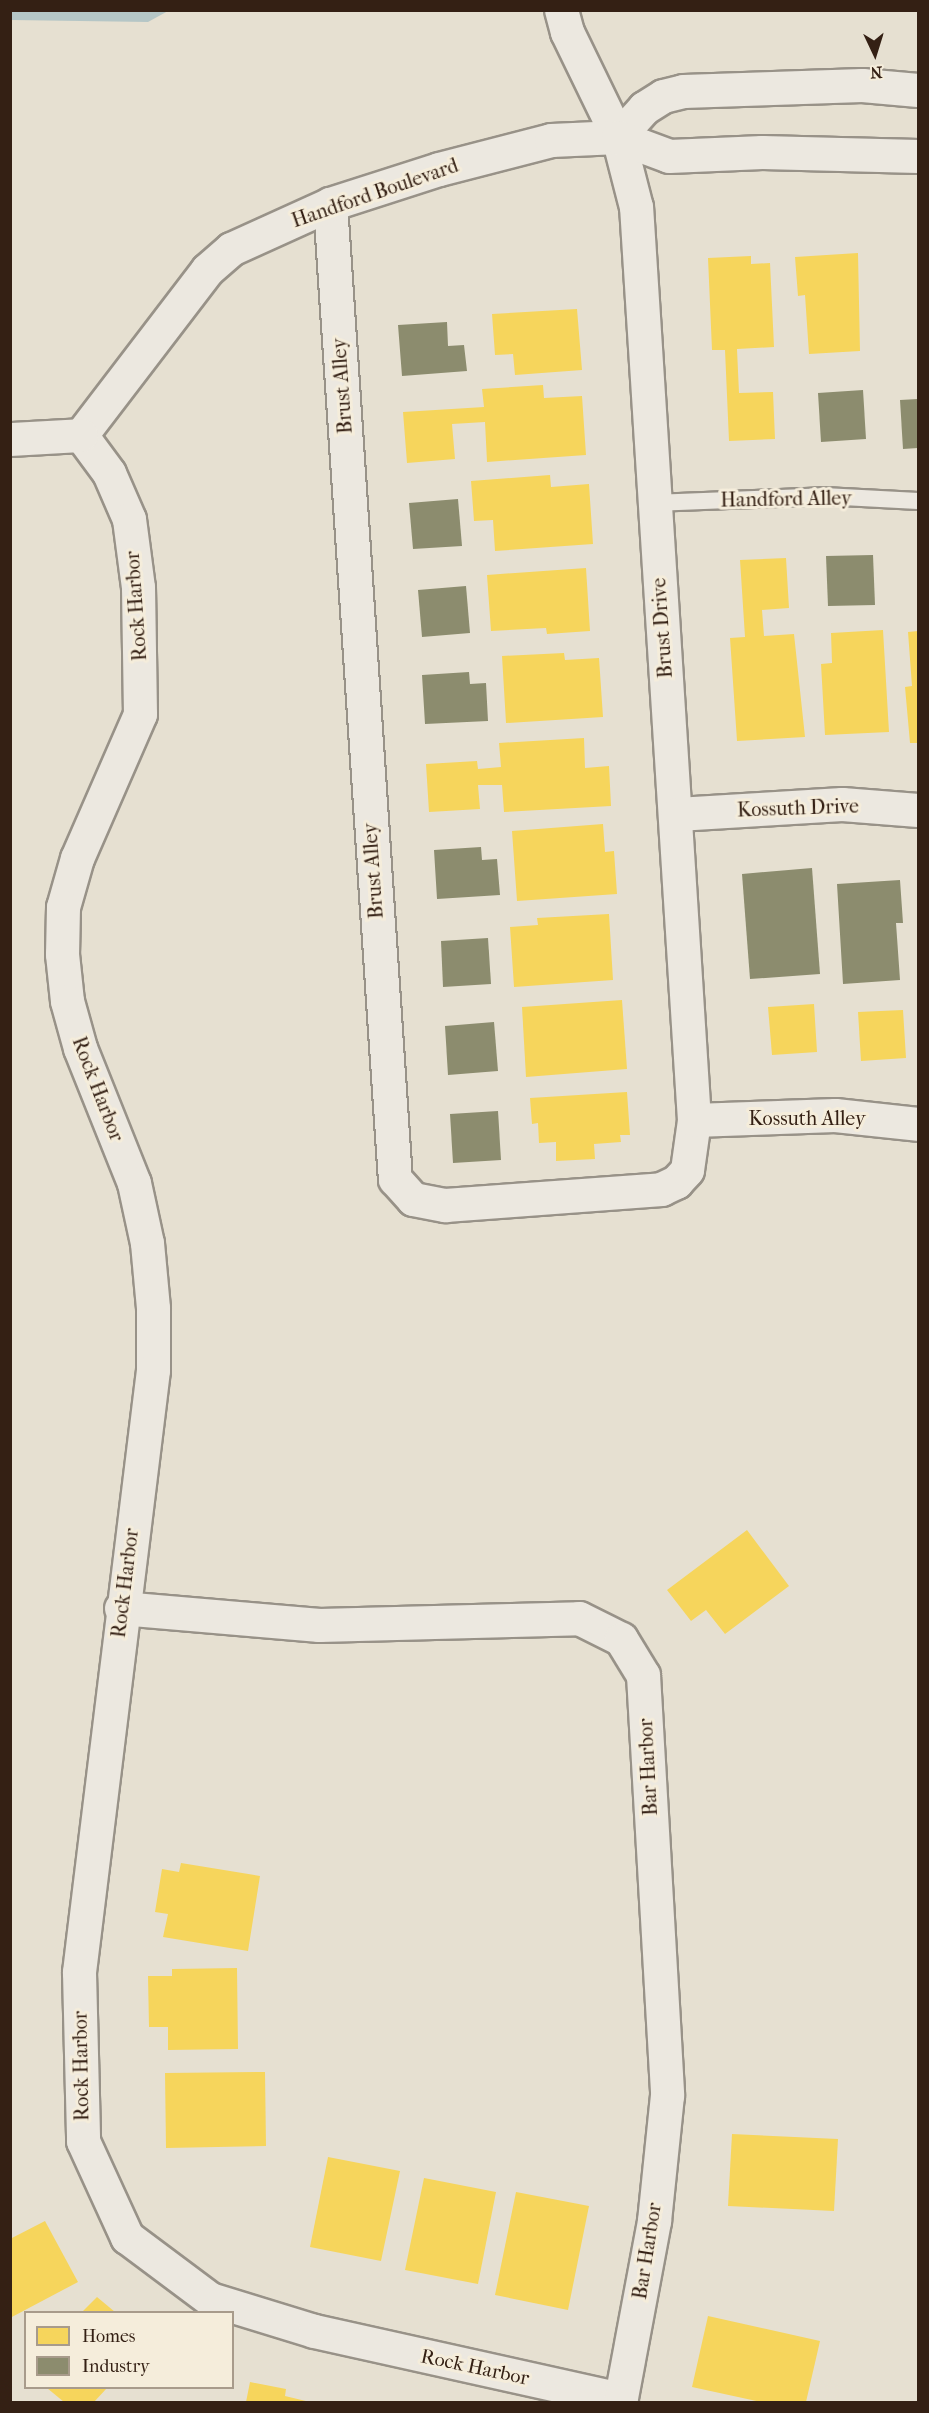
<!DOCTYPE html>
<html>
<head>
<meta charset="utf-8">
<style>
  body { margin:0 }
  #map { position:relative; width:929px; height:2413px; overflow:hidden; background:#e6e0d1; font-family:"IM FELL French Canon",serif }
  div>[style] { position:absolute }
  [style*='--x'] { left:calc(var(--x)*1px); top:calc(var(--y)*1px); width:calc(var(--w)*1px); rotate:calc(var(--a)*1deg) }
  .water>* { inset:0; background:#b5c6c6 }
  .homes>* { inset:0; background:#f6d55c }
  .industry>* { inset:0; background:#8c8c6e }
  .roads { filter:drop-shadow(2px 0 #989288) drop-shadow(-2px 0 #989288) drop-shadow(0 2px #989288) drop-shadow(0 -2px #989288) }
  .service>* { height:16px; margin:-8px; padding:0 8px; transform-origin:8px; border-radius:8px; background:#ece8e0 }
  .minor>* { height:33px; margin:-16.5px; padding:0 16.5px; transform-origin:16.5px; border-radius:16.5px; background:#ece8e0 }
  span { translate:-50% -50%; white-space:nowrap; text-align:center; line-height:1.15; -webkit-text-stroke:6px #f5eddb; paint-order:stroke }
  .street-label { font-size:20px; color:#342014 }
  .frame { position:absolute; inset:0; border:12px solid #342014; pointer-events:none }
  .legend { position:absolute; left:24px; top:2311px; width:210px; height:78px; box-sizing:border-box; background:#f5eddb; border:2px solid #a89b8b; margin:0; padding:8px 10px; list-style:none; font-size:18px; color:#342014 }
  .legend li { display:flex; align-items:center; gap:12px; height:30px }
  .legend b { width:30px; border:2px solid #a89b8b }
  .north { position:absolute; left:845px; top:24px; width:60px; height:60px; -webkit-text-stroke:4px #f5eddb; paint-order:stroke; rotate:176deg; font-size:16px; font-weight:700; line-height:24px; text-align:center; color:#342014 }
  .north::after { content:''; display:block; margin:auto; width:21px; height:27px; background:#342014; clip-path:polygon(50% 0,100% 100%,50% 72%,0 100%) }
</style>
</head>
<body>
<div id="map">
  <div class="water">
    <div style="clip-path:polygon(11px 10px,168px 10px,168px 11px,148px 22px,11px 20px)"></div>
  </div>
  <div class="homes">
    <div style="clip-path:polygon(858px 253px,860px 351px,809px 354px,805px 295px,798px 296px,795px 257px)"></div>
    <div style="clip-path:polygon(751px 256px,751px 264px,770px 263px,774px 347px,737px 349px,739px 393px,773px 392px,775px 439px,729px 441px,725px 350px,712px 350px,708px 258px)"></div>
    <div style="clip-path:polygon(577px 309px,582px 370px,515px 375px,513px 354px,495px 355px,492px 314px)"></div>
    <div style="clip-path:polygon(543px 385px,544px 398px,582px 396px,586px 455px,487px 462px,485px 422px,452px 424px,455px 459px,407px 463px,403px 412px,484px 407px,482px 389px)"></div>
    <div style="clip-path:polygon(550px 475px,551px 487px,589px 484px,593px 544px,495px 551px,493px 520px,474px 521px,471px 481px)"></div>
    <div style="clip-path:polygon(786px 558px,789px 608px,762px 610px,764px 636px,794px 634px,805px 737px,737px 741px,730px 638px,745px 637px,740px 560px)"></div>
    <div style="clip-path:polygon(586px 568px,590px 631px,547px 634px,546px 628px,491px 631px,487px 575px)"></div>
    <div style="clip-path:polygon(883px 630px,889px 732px,825px 735px,821px 664px,832px 663px,831px 633px)"></div>
    <div style="clip-path:polygon(918px 631px,918px 743px,910px 743px,905px 687px,912px 686px,908px 632px)"></div>
    <div style="clip-path:polygon(564px 653px,565px 660px,599px 658px,603px 717px,506px 723px,502px 656px)"></div>
    <div style="clip-path:polygon(584px 738px,585px 768px,609px 766px,611px 806px,504px 812px,502px 785px,478px 785px,480px 809px,429px 812px,426px 764px,477px 761px,478px 769px,501px 767px,499px 743px)"></div>
    <div style="clip-path:polygon(603px 824px,605px 852px,614px 851px,617px 894px,517px 901px,512px 831px)"></div>
    <div style="clip-path:polygon(609px 914px,613px 980px,514px 987px,510px 927px,538px 925px,537px 918px)"></div>
    <div style="clip-path:polygon(622px 1000px,627px 1069px,526px 1077px,522px 1007px)"></div>
    <div style="clip-path:polygon(814px 1004px,817px 1052px,772px 1055px,768px 1007px)"></div>
    <div style="clip-path:polygon(903px 1010px,906px 1058px,861px 1061px,858px 1012px)"></div>
    <div style="clip-path:polygon(627px 1092px,630px 1135px,620px 1135px,621px 1142px,594px 1144px,595px 1159px,556px 1161px,556px 1142px,539px 1143px,538px 1123px,532px 1124px,530px 1098px)"></div>
    <div style="clip-path:polygon(747px 1530px,789px 1586px,725px 1634px,706px 1610px,691px 1621px,667px 1590px)"></div>
    <div style="clip-path:polygon(181px 1863px,260px 1876px,248px 1951px,163px 1937px,168px 1914px,155px 1912px,162px 1869px,179px 1872px)"></div>
    <div style="clip-path:polygon(237px 1968px,238px 2049px,168px 2050px,168px 2027px,149px 2027px,148px 1976px,172px 1976px,172px 1969px)"></div>
    <div style="clip-path:polygon(265px 2072px,266px 2146px,166px 2148px,165px 2073px)"></div>
    <div style="clip-path:polygon(732px 2134px,838px 2139px,834px 2211px,728px 2206px)"></div>
    <div style="clip-path:polygon(328px 2157px,400px 2171px,381px 2261px,310px 2247px)"></div>
    <div style="clip-path:polygon(424px 2178px,496px 2192px,478px 2284px,405px 2270px)"></div>
    <div style="clip-path:polygon(516px 2192px,589px 2206px,568px 2310px,495px 2295px)"></div>
    <div style="clip-path:polygon(45px 2221px,78px 2282px,10px 2318px,10px 2239px)"></div>
    <div style="clip-path:polygon(97px 2297px,115px 2312px,82px 2312px)"></div>
    <div style="clip-path:polygon(708px 2316px,820px 2341px,806px 2402px,761px 2402px,692px 2387px)"></div>
    <div style="clip-path:polygon(250px 2382px,286px 2389px,285px 2396px,310px 2402px,246px 2402px)"></div>
    <div style="clip-path:polygon(47px 2388px,107px 2388px,94px 2402px,64px 2402px)"></div>
  </div>
  <div class="industry">
    <div style="clip-path:polygon(447px 322px,448px 346px,464px 345px,467px 371px,402px 376px,398px 325px)"></div>
    <div style="clip-path:polygon(863px 390px,866px 439px,821px 442px,818px 393px)"></div>
    <div style="clip-path:polygon(918px 399px,918px 448px,903px 449px,900px 400px)"></div>
    <div style="clip-path:polygon(458px 499px,462px 546px,413px 549px,409px 503px)"></div>
    <div style="clip-path:polygon(873px 555px,875px 605px,828px 606px,826px 556px)"></div>
    <div style="clip-path:polygon(466px 586px,470px 633px,422px 637px,418px 590px)"></div>
    <div style="clip-path:polygon(469px 672px,470px 684px,486px 683px,488px 721px,425px 724px,422px 675px)"></div>
    <div style="clip-path:polygon(481px 847px,482px 860px,497px 859px,500px 895px,437px 899px,434px 850px)"></div>
    <div style="clip-path:polygon(812px 868px,820px 974px,750px 979px,742px 874px)"></div>
    <div style="clip-path:polygon(900px 880px,903px 923px,896px 923px,900px 980px,843px 984px,837px 884px)"></div>
    <div style="clip-path:polygon(488px 938px,491px 984px,443px 987px,441px 941px)"></div>
    <div style="clip-path:polygon(494px 1022px,498px 1071px,448px 1075px,445px 1026px)"></div>
    <div style="clip-path:polygon(498px 1111px,501px 1160px,453px 1163px,450px 1114px)"></div>
  </div>
  <div class="roads">
    <div class="service">
      <div style="--x:653;--y:503;--w:171;--a:-2.3"></div>
      <div style="--x:824;--y:496;--w:94;--a:3"></div>
    </div>
    <div class="minor">
      <div style="--x:618;--y:137;--w:39;--a:-48"></div>
      <div style="--x:644;--y:108;--w:22;--a:-32"></div>
      <div style="--x:663;--y:96;--w:21;--a:-14"></div>
      <div style="--x:683;--y:91;--w:179;--a:-1.9"></div>
      <div style="--x:862;--y:85;--w:56;--a:5.1"></div>
      <div style="--x:330;--y:204;--w:977;--a:86.19"></div>
      <div style="--x:395;--y:1179;--w:27;--a:48"></div>
      <div style="--x:413;--y:1199;--w:33;--a:11"></div>
      <div style="--x:445;--y:1205;--w:217;--a:-4.2"></div>
      <div style="--x:661;--y:1189;--w:17;--a:-25"></div>
      <div style="--x:676;--y:1182;--w:16;--a:-47"></div>
      <div style="--x:687;--y:1170;--w:50;--a:-82"></div>
      <div style="--x:694;--y:1120;--w:915;--a:-93.63"></div>
      <div style="--x:636;--y:207;--w:72;--a:-104.4"></div>
      <div style="--x:618;--y:137;--w:117;--a:-115.9"></div>
      <div style="--x:567;--y:32;--w:23;--a:-105"></div>
      <div style="--x:81;--y:435;--w:47;--a:53.6"></div>
      <div style="--x:109;--y:473;--w:50;--a:66.5"></div>
      <div style="--x:129;--y:519;--w:69;--a:82.5"></div>
      <div style="--x:138;--y:587;--w:127;--a:89.1"></div>
      <div style="--x:140;--y:714;--w:157;--a:113.6"></div>
      <div style="--x:77;--y:858;--w:51;--a:105.9"></div>
      <div style="--x:63;--y:907;--w:47;--a:91.2"></div>
      <div style="--x:62;--y:954;--w:47;--a:83.9"></div>
      <div style="--x:67;--y:1001;--w:49;--a:74.5"></div>
      <div style="--x:80;--y:1048;--w:145;--a:68.2"></div>
      <div style="--x:134;--y:1183;--w:61;--a:77.8"></div>
      <div style="--x:147;--y:1243;--w:65;--a:84.7"></div>
      <div style="--x:153;--y:1308;--w:62;--a:90"></div>
      <div style="--x:153;--y:1370;--w:607;--a:97.01"></div>
      <div style="--x:79;--y:1972;--w:169;--a:88.6"></div>
      <div style="--x:83;--y:2141;--w:106;--a:65.4"></div>
      <div style="--x:127;--y:2237;--w:104;--a:36.8"></div>
      <div style="--x:210;--y:2299;--w:109;--a:17.1"></div>
      <div style="--x:314;--y:2331;--w:314;--a:12.5"></div>
      <div style="--x:81;--y:435;--w:208;--a:-52.6"></div>
      <div style="--x:207;--y:270;--w:32;--a:-41"></div>
      <div style="--x:231;--y:249;--w:109;--a:-24.4"></div>
      <div style="--x:330;--y:204;--w:114;--a:-17.8"></div>
      <div style="--x:439;--y:169;--w:116;--a:-14.5"></div>
      <div style="--x:551;--y:140;--w:67;--a:-2.6"></div>
      <div style="--x:618;--y:137;--w:54;--a:20.4"></div>
      <div style="--x:669;--y:156;--w:93;--a:-2.5"></div>
      <div style="--x:762;--y:152;--w:156;--a:1.5"></div>
      <div style="--x:10;--y:439;--w:71;--a:-3.2"></div>
      <div style="--x:677;--y:814;--w:165;--a:-3.5"></div>
      <div style="--x:842;--y:804;--w:76;--a:4.5"></div>
      <div style="--x:694;--y:1120;--w:141;--a:-2"></div>
      <div style="--x:835;--y:1115;--w:83;--a:6.2"></div>
      <div style="--x:121;--y:1608;--w:199;--a:4.9"></div>
      <div style="--x:319;--y:1625;--w:260;--a:-1.5"></div>
      <div style="--x:579;--y:1618;--w:47;--a:26.6"></div>
      <div style="--x:621;--y:1639;--w:42;--a:58.6"></div>
      <div style="--x:643;--y:1675;--w:421;--a:86.7"></div>
      <div style="--x:667;--y:2095;--w:127;--a:95.9"></div>
      <div style="--x:654;--y:2221;--w:184;--a:100.6"></div>
    </div>
  </div>
  <div class="street-label">
    <span style="left:375px;top:193px;rotate:-19deg">Handford Boulevard</span>
    <span style="left:342px;top:386px;rotate:-94deg">Brust Alley</span>
    <span style="left:786px;top:499px;rotate:-1deg">Handford Alley</span>
    <span style="left:136px;top:606px;rotate:-94deg">Rock Harbor</span>
    <span style="left:662px;top:628px;rotate:-94deg">Brust Drive</span>
    <span style="left:798px;top:808px;rotate:-2deg">Kossuth Drive</span>
    <span style="left:373px;top:871px;rotate:-94deg">Brust Alley</span>
    <span style="left:98px;top:1089px;rotate:69deg">Rock Harbor</span>
    <span style="left:807px;top:1118px">Kossuth Alley</span>
    <span style="left:125px;top:1583px;rotate:-83deg">Rock Harbor</span>
    <span style="left:648px;top:1767px;rotate:-93deg">Bar Harbor</span>
    <span style="left:81px;top:2066px;rotate:-91deg">Rock Harbor</span>
    <span style="left:647px;top:2251px;rotate:-81deg">Bar Harbor</span>
    <span style="left:475px;top:2367px;rotate:12deg">Rock Harbor</span>
  </div>
  <div class="frame"></div>
  <ul class="legend">
  <li><b style="height:16px;background:#f6d55c"></b>Homes</li>
  <li><b style="height:16px;background:#8c8c6e"></b>Industry</li>
  </ul>
  <div class="north">N</div>
</div>
</body>
</html>
